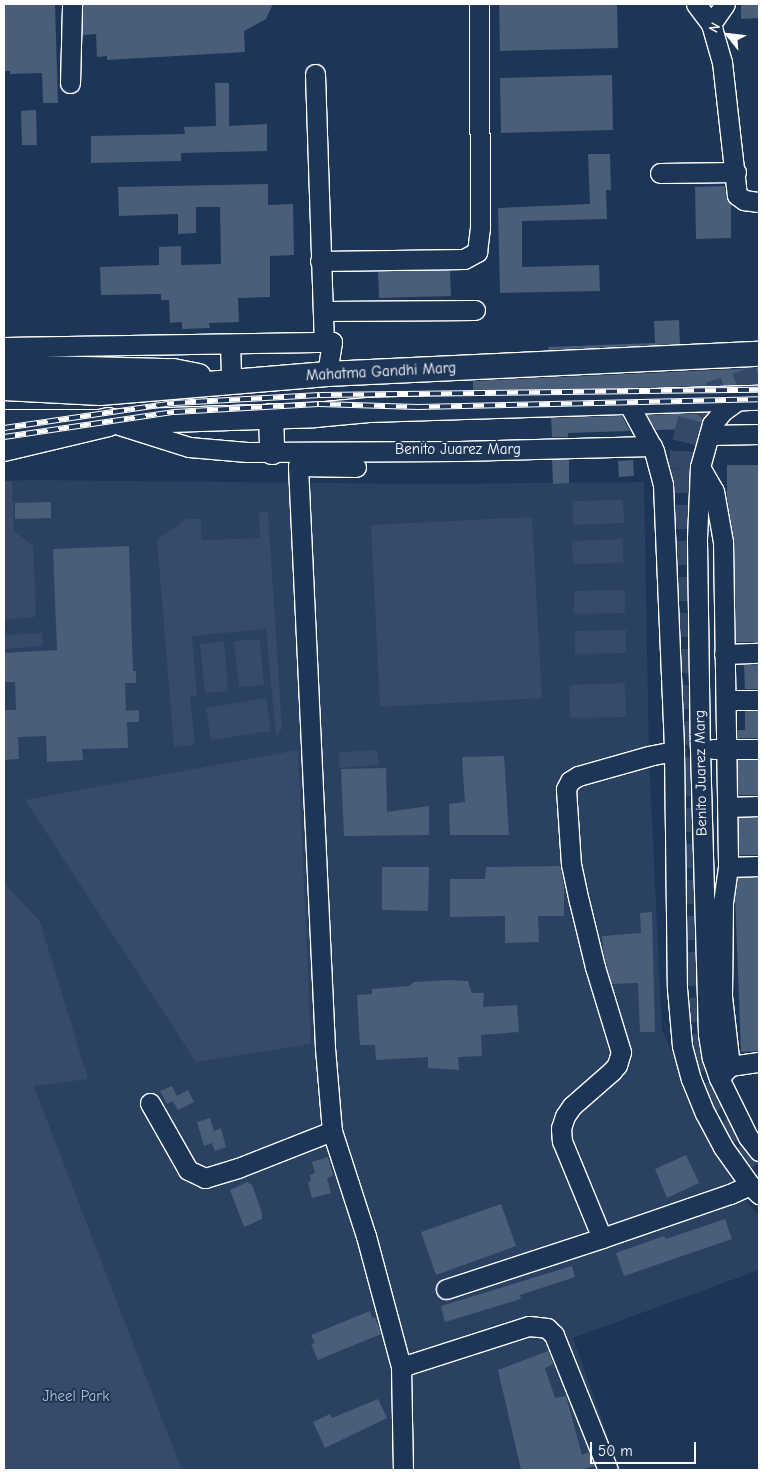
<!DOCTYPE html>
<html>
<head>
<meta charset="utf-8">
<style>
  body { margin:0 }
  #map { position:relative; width:763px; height:1474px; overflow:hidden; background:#1d3557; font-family:"Comic Neue",sans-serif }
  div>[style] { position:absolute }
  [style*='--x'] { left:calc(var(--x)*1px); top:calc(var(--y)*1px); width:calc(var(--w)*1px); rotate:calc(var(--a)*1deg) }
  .built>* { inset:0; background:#2a4161 }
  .green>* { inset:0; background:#364b69 }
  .building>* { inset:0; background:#4a5d79 }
  .major-tunnel>* { height:24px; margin-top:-12px; transform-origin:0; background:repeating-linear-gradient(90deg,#344968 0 24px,transparent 0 36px) }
  .roads { filter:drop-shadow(1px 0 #fff) drop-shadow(-1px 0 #fff) drop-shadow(0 1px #fff) drop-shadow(0 -1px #fff) }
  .minor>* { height:19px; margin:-9.5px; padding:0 9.5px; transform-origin:9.5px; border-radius:9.5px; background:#1d3557 }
  .major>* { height:24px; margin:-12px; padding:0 12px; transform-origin:12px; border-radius:12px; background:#1d3557 }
  .highway>* { height:28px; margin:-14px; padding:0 14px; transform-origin:14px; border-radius:14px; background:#1d3557 }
  .rail>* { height:5.5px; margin-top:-2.75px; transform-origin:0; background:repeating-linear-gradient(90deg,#1d3557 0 11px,#fff 0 22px); box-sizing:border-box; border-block:1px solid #fff }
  span { translate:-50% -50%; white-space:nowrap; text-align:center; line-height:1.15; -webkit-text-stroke:4px #1d3557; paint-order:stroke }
  .street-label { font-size:15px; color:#fff }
  .park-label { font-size:15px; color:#b9c0ca }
  .frame { position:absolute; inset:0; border:5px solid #fff; pointer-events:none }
  .north { position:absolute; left:703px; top:10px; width:50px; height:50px; -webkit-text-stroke:4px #1d3557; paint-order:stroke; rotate:299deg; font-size:14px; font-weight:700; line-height:20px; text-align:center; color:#fff }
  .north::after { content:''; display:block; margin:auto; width:18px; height:22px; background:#fff; clip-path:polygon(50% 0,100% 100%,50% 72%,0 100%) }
  .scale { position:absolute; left:590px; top:1442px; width:106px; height:22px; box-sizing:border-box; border:2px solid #fff; border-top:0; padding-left:6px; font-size:15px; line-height:18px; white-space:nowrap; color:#fff; -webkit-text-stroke:4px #1d3557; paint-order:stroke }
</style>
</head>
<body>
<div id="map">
  <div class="built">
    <div style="clip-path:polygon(31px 480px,427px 484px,644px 482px,649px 756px,662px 1030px,737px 1193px,759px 1215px,759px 1270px,573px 1338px,620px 1470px,182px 1470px,34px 1086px,87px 1078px,40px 921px,4px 883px,4px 481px)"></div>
  </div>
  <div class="green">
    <div style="clip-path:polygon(4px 481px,12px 481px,14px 531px,33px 546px,36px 613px,33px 618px,4px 619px)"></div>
    <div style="clip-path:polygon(623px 500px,624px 523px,573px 525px,573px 501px)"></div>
    <div style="clip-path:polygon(259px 512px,268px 512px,282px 728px,276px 738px,266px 629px,192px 636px,197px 696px,190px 697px,195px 745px,174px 747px,157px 540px,186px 519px,201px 519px,201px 540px,260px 538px)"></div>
    <div style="clip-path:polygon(532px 517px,542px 698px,380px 707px,371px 525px)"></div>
    <div style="clip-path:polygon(623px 539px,623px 563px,573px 564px,572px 541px)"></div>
    <div style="clip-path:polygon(625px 590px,625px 613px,574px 614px,574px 591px)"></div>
    <div style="clip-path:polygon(626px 630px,626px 653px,575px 654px,575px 631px)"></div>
    <div style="clip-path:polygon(42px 633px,42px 646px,4px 649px,4px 635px)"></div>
    <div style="clip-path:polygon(260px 639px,264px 685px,239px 687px,234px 641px)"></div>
    <div style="clip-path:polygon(224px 641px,228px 691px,205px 693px,200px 644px)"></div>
    <div style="clip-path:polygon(625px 683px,626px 717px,570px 718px,569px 685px)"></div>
    <div style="clip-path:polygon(266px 698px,271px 731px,211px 740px,206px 708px)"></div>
    <div style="clip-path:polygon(298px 750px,311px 1044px,196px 1062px,25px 800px)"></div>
    <div style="clip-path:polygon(377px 750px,379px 765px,339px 768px,339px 752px)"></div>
    <div style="clip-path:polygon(4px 883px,40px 921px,88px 1079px,34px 1086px,182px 1470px,4px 1470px)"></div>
  </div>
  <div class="building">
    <div style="clip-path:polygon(4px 4px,55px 4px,58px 103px,43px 103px,42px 73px,10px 74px,10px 71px,4px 71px)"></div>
    <div style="clip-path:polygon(83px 4px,273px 4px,266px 19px,244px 31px,245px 52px,107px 60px,107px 56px,97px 57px,96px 34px,83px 35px)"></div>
    <div style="clip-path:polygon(499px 4px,617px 4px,618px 48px,500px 51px)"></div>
    <div style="clip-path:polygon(741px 4px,759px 4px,759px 18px,741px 19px)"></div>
    <div style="clip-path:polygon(612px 75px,613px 130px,501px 133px,500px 78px)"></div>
    <div style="clip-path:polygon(215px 83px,229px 83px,229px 126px,267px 124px,267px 151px,181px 153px,181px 161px,91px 163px,91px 136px,185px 134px,184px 127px,216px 126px)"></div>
    <div style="clip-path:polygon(36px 110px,37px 145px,22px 145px,21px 111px)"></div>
    <div style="clip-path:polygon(588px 154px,610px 154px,611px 190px,606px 190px,607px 219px,522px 221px,522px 267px,599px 265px,600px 291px,500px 293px,498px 208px,590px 204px)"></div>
    <div style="clip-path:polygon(268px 184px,268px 205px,293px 204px,294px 255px,270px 256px,270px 297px,238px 298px,239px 322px,209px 323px,210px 328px,182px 329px,182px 322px,170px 323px,169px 300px,161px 300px,161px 294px,101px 295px,100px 267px,159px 265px,159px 247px,181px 246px,181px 265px,221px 264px,220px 207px,196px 207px,196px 233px,178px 234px,178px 214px,119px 216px,118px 187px)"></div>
    <div style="clip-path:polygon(725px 186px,726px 197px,731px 204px,731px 238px,696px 239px,695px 187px)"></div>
    <div style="clip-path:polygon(450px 270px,451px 296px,379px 298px,378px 271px)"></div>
    <div style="clip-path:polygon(679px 320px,680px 344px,549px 350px,548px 347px,655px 343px,654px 321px)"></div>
    <div style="clip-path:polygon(759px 368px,759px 384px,473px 393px,473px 381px)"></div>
    <div style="clip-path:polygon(706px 413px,699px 429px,656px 430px,647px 415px)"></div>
    <div style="clip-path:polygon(622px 416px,630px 431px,568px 433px,568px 437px,552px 437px,551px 418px)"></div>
    <div style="clip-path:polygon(569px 459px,569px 483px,553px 484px,552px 460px)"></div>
    <div style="clip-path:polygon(633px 460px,634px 476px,619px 477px,618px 461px)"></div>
    <div style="clip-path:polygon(727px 465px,759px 465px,759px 642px,736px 642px,734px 542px,727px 497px)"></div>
    <div style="clip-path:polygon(51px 502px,51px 518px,15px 519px,15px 503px)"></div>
    <div style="clip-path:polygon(129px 546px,133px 671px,136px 671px,136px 683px,125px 683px,126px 711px,139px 710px,139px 722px,127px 722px,128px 748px,82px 749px,83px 760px,47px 762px,46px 736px,18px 737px,19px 759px,4px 760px,4px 710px,16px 710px,15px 682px,4px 682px,4px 653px,57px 650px,53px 549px)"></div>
    <div style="clip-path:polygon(759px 664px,759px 689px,745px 689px,744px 665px)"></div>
    <div style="clip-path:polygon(745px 711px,759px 711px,759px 738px,737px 738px,737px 730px,745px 730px)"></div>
    <div style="clip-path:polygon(504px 756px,509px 835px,450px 835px,449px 804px,465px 802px,462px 757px)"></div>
    <div style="clip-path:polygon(738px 760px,759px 760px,759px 795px,738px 795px)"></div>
    <div style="clip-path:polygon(386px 768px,387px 812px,429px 806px,429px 835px,344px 836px,341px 769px)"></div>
    <div style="clip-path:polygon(759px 817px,759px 855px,739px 855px,738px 818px)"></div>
    <div style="clip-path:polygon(560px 866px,564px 886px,564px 916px,538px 916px,539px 942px,505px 943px,505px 916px,450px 917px,450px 879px,485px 879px,486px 867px)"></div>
    <div style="clip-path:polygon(382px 867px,429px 867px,428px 911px,382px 910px)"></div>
    <div style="clip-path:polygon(759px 877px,759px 1051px,741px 1052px,735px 896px,738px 878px)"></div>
    <div style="clip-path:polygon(652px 912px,655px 1032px,640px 1032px,638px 983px,612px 984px,604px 956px,602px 936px,641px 933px,640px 913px)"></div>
    <div style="clip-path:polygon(449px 980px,468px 981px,472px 993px,484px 993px,483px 1007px,517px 1005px,519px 1032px,481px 1035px,482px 1056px,458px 1057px,459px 1070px,428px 1068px,428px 1057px,376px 1060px,375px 1045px,360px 1045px,357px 995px,372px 994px,372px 989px,409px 986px,414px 982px)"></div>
    <div style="clip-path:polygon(172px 1086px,177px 1096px,188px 1090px,194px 1102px,178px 1110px,173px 1101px,167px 1104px,160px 1091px)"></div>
    <div style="clip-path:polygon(210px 1118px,214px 1131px,221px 1128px,226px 1147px,215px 1151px,212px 1143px,204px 1146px,197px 1122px)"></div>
    <div style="clip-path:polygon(686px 1155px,699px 1183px,667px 1198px,655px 1169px)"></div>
    <div style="clip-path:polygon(328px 1157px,333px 1176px,327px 1178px,331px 1193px,312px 1198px,308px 1182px,311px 1181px,310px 1175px,315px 1173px,312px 1162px)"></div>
    <div style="clip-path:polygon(247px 1182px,252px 1185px,262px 1213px,262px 1219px,244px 1227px,230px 1190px)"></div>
    <div style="clip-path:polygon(501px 1204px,516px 1246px,436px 1275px,421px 1232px)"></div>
    <div style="clip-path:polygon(725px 1219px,732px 1239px,624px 1276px,616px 1253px,664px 1236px,666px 1239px)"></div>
    <div style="clip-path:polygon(572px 1266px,575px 1277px,520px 1295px,521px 1299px,445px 1322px,441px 1306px)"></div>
    <div style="clip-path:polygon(370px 1311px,372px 1318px,375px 1317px,381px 1334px,318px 1360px,311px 1344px,315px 1343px,311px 1335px)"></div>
    <div style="clip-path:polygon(548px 1351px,553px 1364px,545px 1368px,555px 1398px,566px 1396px,582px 1455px,589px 1452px,594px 1466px,581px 1470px,521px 1470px,498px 1370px)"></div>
    <div style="clip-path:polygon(378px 1399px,387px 1418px,325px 1448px,313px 1422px,330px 1414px,332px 1418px)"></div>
  </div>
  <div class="major-tunnel">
    <div style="--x:759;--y:377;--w:52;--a:160.9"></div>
    <div style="--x:710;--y:394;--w:32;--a:129"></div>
    <div style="--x:690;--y:419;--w:33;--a:104"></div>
    <div style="--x:682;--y:451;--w:18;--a:93"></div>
    <div style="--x:681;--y:469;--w:303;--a:88.7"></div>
    <div style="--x:688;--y:772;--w:190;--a:90"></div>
    <div style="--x:688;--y:962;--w:87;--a:86.1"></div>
    <div style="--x:694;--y:1049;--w:42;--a:72"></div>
    <div style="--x:707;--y:1089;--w:66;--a:61.1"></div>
    <div style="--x:739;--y:1147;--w:31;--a:50"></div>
  </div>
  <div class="roads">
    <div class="minor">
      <div style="--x:696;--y:4;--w:25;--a:53"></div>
      <div style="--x:711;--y:24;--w:40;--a:74"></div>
      <div style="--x:722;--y:62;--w:134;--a:83.6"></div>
      <div style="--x:737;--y:195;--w:9;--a:36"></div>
      <div style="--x:744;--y:200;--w:15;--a:8"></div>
      <div style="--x:711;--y:24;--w:24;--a:-55"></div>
      <div style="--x:315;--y:74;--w:268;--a:88.1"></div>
      <div style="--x:70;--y:83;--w:79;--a:-88.5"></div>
      <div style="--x:660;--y:173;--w:76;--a:-0.8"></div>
      <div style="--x:320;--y:261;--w:144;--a:-0.8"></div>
      <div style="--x:464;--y:259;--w:15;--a:-28"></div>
      <div style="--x:477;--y:252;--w:24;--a:-83"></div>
      <div style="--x:480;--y:228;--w:224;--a:-90.3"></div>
      <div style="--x:323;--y:311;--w:152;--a:-0.4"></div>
      <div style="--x:230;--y:344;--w:38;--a:88"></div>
      <div style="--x:4;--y:347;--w:328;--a:-0.9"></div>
      <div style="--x:332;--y:342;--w:32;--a:99"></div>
      <div style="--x:741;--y:398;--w:22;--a:144"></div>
      <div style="--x:723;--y:411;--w:17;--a:130"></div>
      <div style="--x:712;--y:424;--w:45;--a:105.6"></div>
      <div style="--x:700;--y:467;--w:73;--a:92.4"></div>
      <div style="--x:697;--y:540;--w:208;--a:89.2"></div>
      <div style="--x:700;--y:748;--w:286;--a:88.4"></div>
      <div style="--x:708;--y:1034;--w:24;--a:81"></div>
      <div style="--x:712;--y:1058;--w:21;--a:71"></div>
      <div style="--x:719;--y:1078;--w:66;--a:63.8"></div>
      <div style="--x:748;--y:1137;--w:18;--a:52"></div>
      <div style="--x:627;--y:401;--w:57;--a:61.6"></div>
      <div style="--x:654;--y:451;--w:35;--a:75"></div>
      <div style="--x:663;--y:485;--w:266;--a:87.6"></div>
      <div style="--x:674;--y:751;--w:237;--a:89.3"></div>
      <div style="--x:677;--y:988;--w:58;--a:85.1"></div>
      <div style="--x:682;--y:1046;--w:34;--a:75"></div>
      <div style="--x:691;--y:1079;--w:37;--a:68"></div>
      <div style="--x:705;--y:1113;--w:38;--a:62"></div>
      <div style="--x:723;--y:1147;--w:47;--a:54.6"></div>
      <div style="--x:750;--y:1185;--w:13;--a:45"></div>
      <div style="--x:119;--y:425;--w:73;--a:17.4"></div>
      <div style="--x:189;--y:447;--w:58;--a:4.9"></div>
      <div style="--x:247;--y:452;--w:212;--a:-0.3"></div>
      <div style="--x:459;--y:451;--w:193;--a:-1.5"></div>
      <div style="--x:709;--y:435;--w:50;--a:-1.1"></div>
      <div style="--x:356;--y:467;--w:58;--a:-179"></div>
      <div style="--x:298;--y:466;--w:583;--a:87.34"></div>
      <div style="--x:325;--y:1048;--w:83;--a:85.2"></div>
      <div style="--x:332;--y:1131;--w:110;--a:72.1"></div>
      <div style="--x:366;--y:1236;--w:136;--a:75"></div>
      <div style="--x:401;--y:1367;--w:134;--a:-17.8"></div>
      <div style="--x:529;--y:1326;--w:18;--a:6"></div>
      <div style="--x:547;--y:1328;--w:10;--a:45"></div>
      <div style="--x:554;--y:1335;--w:145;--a:68.2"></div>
      <div style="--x:700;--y:467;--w:28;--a:60"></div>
      <div style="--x:714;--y:491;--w:52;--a:80"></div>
      <div style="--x:723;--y:542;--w:325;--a:89.1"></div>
      <div style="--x:728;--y:867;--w:34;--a:98"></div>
      <div style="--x:723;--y:901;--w:95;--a:90.6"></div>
      <div style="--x:722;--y:996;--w:70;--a:83.5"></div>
      <div style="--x:730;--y:1066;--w:16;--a:133"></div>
      <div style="--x:724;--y:654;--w:35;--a:-2"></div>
      <div style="--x:726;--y:700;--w:33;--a:0"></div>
      <div style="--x:713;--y:749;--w:46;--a:0"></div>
      <div style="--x:674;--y:751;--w:25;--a:169"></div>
      <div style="--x:649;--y:756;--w:74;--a:164.3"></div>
      <div style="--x:578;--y:776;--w:9;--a:148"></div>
      <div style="--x:570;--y:781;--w:9;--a:117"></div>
      <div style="--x:566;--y:789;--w:75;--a:86.2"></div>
      <div style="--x:571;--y:864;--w:38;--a:78"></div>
      <div style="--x:579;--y:901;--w:68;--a:76.4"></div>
      <div style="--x:595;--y:967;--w:89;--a:73"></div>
      <div style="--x:621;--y:1052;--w:14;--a:107"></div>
      <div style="--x:617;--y:1065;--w:8;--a:130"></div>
      <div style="--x:612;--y:1071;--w:53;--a:138.8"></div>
      <div style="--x:572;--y:1106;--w:12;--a:125"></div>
      <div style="--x:565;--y:1116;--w:13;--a:108"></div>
      <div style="--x:561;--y:1128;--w:13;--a:86"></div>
      <div style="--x:562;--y:1141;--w:105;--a:67.6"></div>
      <div style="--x:602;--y:1238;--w:135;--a:-19"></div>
      <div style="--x:730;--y:1194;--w:22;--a:-24"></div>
      <div style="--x:727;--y:807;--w:32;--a:-2"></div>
      <div style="--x:728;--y:867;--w:31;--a:-2"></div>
      <div style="--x:730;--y:1066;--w:29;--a:-8"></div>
      <div style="--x:150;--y:1103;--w:77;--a:60.4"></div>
      <div style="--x:188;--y:1170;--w:19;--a:25"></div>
      <div style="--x:205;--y:1178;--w:34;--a:-17"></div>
      <div style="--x:238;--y:1168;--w:101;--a:-21.5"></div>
      <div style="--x:446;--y:1289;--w:164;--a:-18.1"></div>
      <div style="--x:401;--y:1367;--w:103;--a:88.9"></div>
    </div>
    <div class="major">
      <div style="--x:4;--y:367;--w:169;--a:1.4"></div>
      <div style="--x:173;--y:371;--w:26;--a:11"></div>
      <div style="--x:4;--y:388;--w:96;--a:3"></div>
      <div style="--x:100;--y:393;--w:228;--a:-4.8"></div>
      <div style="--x:327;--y:374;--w:432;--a:-2.7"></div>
      <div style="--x:271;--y:416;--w:36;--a:88"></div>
      <div style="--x:4;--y:422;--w:104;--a:0"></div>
      <div style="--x:108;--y:422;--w:207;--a:-1.9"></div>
      <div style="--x:315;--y:415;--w:54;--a:-5.3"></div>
      <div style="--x:369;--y:410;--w:390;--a:-1.8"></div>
    </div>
    <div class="highway">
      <div style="--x:4;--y:447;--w:107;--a:-13.5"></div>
    </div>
  </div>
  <div class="rail">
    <div style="--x:4;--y:428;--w:172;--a:-8.4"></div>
    <div style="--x:174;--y:403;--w:146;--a:-3.1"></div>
    <div style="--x:320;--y:395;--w:439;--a:-0.7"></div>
    <div style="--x:4;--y:437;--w:172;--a:-8.4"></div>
    <div style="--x:174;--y:412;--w:145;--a:-3.2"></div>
    <div style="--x:319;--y:404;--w:99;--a:1.7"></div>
    <div style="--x:418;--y:407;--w:341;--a:-1.3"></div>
  </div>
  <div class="street-label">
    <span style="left:381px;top:372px;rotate:-3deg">Mahatma Gandhi Marg</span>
    <span style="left:458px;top:450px">Benito Juarez Marg</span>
    <span style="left:701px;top:773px;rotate:-91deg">Benito Juarez Marg</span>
  </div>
  <div class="park-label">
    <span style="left:76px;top:1397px">Jheel Park</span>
  </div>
  <div class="frame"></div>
  <div class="north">N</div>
  <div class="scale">50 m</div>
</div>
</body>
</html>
